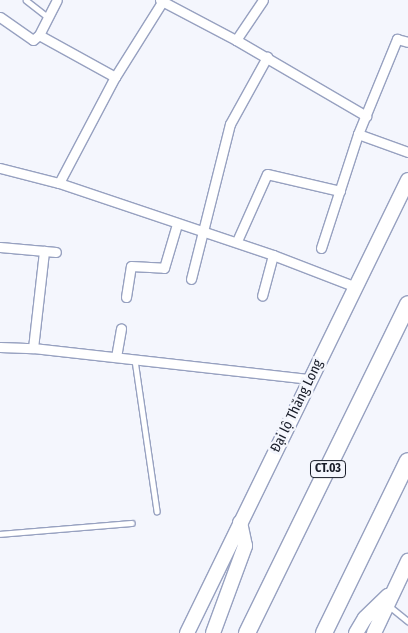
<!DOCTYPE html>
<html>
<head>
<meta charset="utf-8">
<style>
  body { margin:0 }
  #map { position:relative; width:408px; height:633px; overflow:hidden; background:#f4f6fd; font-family:"Fira Sans Condensed",sans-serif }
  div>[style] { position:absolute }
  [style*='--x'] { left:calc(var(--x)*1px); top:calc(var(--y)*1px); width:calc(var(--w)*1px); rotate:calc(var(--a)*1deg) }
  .roads { filter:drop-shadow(1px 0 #97a1c0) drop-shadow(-1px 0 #97a1c0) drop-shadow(0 1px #97a1c0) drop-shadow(0 -1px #97a1c0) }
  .service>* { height:4.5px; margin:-2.25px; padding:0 2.25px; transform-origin:2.25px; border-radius:2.25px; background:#fff }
  .minor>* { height:9px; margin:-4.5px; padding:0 4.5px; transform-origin:4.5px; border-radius:4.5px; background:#fff }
  .primary>* { height:14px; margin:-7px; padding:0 7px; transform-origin:7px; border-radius:7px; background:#fff }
  .motorway>* { height:16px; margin:-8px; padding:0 8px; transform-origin:8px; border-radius:8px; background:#fff }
  span { translate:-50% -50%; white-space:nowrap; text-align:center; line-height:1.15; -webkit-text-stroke:5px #f4f6fd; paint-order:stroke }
  .shield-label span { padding:1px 4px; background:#f4f6fd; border:1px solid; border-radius:4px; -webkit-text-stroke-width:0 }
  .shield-label { font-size:12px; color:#181c28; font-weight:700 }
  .street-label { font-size:14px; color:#181c28 }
</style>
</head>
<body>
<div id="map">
  <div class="roads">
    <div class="service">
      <div style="--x:26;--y:0;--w:28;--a:38"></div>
      <div style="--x:135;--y:360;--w:153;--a:81.7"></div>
      <div style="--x:0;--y:534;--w:132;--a:-4.8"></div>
      <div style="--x:388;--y:605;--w:26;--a:39"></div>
    </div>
    <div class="minor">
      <div style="--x:160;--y:0;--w:86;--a:27.8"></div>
      <div style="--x:236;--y:40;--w:151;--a:30.3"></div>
      <div style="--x:0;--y:17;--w:40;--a:34.9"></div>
      <div style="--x:33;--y:40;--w:8;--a:-40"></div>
      <div style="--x:39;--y:35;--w:39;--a:-63"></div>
      <div style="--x:39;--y:35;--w:87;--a:28.9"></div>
      <div style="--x:236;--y:40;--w:48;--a:-56"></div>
      <div style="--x:358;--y:134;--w:53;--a:19.8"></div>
      <div style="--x:0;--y:168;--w:61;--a:14.3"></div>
      <div style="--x:59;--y:183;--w:226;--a:18.6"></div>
      <div style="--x:273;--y:255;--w:42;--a:105"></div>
      <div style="--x:59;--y:183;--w:120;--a:-62.2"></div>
      <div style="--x:115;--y:77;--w:89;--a:-57.9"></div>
      <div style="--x:237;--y:241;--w:73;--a:-65.9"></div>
      <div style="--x:267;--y:174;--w:75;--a:13.1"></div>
      <div style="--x:0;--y:247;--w:56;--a:5.1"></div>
      <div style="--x:321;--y:248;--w:120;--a:-72"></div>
      <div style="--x:358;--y:134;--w:103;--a:-67.7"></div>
      <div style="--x:397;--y:39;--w:11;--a:15"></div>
      <div style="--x:273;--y:255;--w:89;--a:21.1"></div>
      <div style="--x:191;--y:279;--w:160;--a:-75.9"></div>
      <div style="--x:230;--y:124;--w:77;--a:-61.1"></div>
      <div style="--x:126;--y:297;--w:31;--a:-81"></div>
      <div style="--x:131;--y:266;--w:33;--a:3"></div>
      <div style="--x:164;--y:268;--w:46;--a:-73.5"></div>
      <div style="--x:0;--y:347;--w:33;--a:2"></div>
      <div style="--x:33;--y:348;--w:279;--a:6.4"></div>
      <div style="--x:33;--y:348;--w:98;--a:-83.5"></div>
      <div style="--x:116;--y:357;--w:29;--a:-80"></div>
    </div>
    <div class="primary">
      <div style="--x:187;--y:633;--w:504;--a:-63.99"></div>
      <div style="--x:213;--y:633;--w:93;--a:-69.8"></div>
      <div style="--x:245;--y:546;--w:24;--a:-102"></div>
      <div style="--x:356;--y:633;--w:17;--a:-59"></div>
      <div style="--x:365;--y:618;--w:32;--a:-44"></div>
      <div style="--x:374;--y:633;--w:80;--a:-64.7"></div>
    </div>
    <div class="motorway">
      <div style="--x:247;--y:633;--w:366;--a:-63.9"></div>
      <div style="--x:324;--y:633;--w:191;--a:-64"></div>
    </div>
  </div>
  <div class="shield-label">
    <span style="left:328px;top:469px">CT.03</span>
  </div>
  <div class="street-label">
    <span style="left:297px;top:406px;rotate:-64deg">Đại lộ Thăng Long</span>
  </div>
</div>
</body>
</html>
